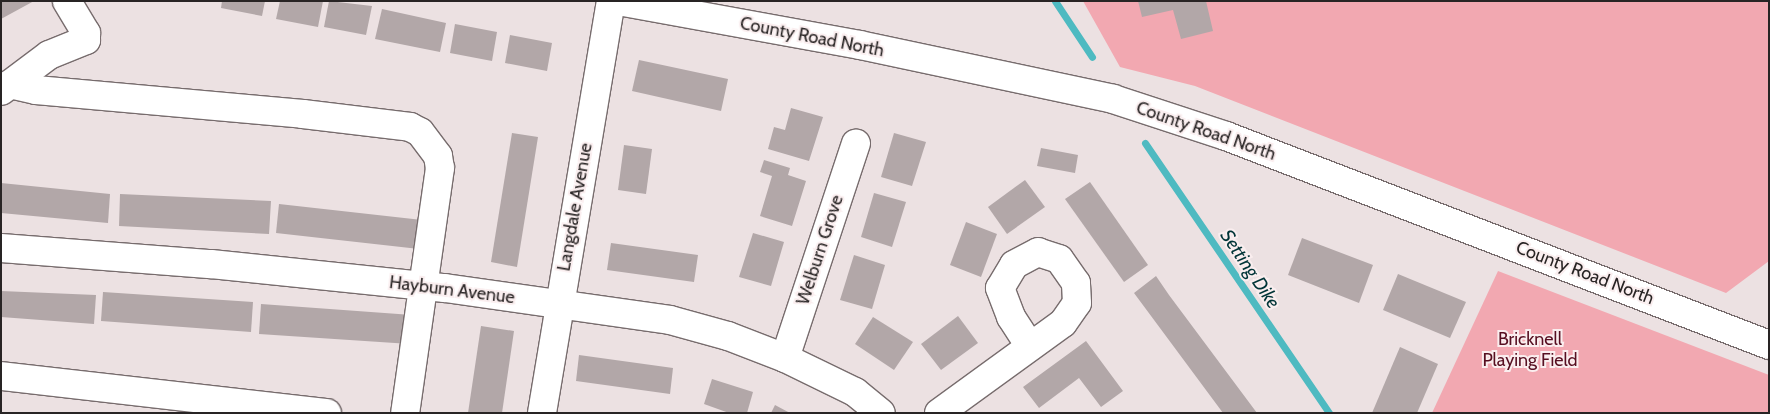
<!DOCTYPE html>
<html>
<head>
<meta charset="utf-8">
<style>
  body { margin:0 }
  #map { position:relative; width:1770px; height:414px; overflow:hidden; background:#ece1e2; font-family:Cabin,sans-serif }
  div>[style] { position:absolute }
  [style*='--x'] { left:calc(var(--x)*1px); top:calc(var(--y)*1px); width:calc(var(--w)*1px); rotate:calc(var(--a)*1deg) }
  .green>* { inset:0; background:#f2a8b1 }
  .stream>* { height:7px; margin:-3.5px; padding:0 3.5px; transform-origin:3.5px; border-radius:3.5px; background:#4ebac1 }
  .building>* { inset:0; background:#b2a7a8 }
  .roads { filter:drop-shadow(1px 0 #776c6d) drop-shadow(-1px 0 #776c6d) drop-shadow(0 1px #776c6d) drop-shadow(0 -1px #776c6d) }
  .minor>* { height:28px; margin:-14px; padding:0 14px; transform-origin:14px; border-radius:14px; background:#fff }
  span { translate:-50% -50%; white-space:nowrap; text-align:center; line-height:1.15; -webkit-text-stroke:4px #faeeef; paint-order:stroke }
  .street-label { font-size:18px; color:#282424 }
  .park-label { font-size:18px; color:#570f21 }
  .water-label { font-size:19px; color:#003437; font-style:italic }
  .frame { position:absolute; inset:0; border:2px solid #282424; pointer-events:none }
</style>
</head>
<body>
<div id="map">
  <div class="green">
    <div style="clip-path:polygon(1083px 1px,1769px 1px,1769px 261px,1726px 293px,1195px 86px,1120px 67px)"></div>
    <div style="clip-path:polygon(1498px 271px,1769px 375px,1769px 413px,1432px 413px)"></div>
  </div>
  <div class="stream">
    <div style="--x:1055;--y:1;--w:67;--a:56.5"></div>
    <div style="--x:1145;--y:143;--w:327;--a:55.7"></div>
  </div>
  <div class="building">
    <div style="clip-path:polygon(1px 1px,34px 1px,1px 19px)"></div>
    <div style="clip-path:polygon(222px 1px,265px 1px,262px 16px,221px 8px)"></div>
    <div style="clip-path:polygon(280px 1px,323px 1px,318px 27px,276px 19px)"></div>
    <div style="clip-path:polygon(329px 1px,372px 6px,366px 35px,324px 27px)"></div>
    <div style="clip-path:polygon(1138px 1px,1206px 1px,1213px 31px,1181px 39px,1173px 10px,1142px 17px)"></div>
    <div style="clip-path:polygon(382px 9px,446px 23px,440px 52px,375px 39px)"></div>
    <div style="clip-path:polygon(455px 24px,497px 32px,492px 61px,450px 53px)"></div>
    <div style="clip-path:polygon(510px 35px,552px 43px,547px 71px,505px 63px)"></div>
    <div style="clip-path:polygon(639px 60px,728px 79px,721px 111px,632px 91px)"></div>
    <div style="clip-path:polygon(791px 108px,823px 117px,809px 161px,768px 149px,774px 127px,785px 130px)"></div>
    <div style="clip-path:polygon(512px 133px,538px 137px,517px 267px,491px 262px)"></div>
    <div style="clip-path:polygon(894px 133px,926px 142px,912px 186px,881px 177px)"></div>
    <div style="clip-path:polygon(624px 145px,652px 149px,646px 194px,618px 190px)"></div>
    <div style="clip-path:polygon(1041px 148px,1078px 155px,1075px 173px,1037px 166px)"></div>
    <div style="clip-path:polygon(764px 160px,790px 168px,788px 175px,806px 181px,792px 226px,760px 216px,772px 176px,760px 172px)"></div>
    <div style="clip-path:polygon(1025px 180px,1045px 207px,1007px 234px,988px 207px)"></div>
    <div style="clip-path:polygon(1090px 182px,1148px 265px,1124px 282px,1065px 199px)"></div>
    <div style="clip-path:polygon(1px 183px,110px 194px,108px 223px,1px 213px)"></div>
    <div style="clip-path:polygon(874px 193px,906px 202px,892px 247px,861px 237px)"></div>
    <div style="clip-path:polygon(120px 194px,271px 201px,269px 234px,119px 226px)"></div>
    <div style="clip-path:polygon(279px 204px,431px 221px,428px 250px,276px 233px)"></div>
    <div style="clip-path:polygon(966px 222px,997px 234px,981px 277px,950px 265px)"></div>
    <div style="clip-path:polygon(753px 233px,784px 242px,771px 286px,739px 277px)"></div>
    <div style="clip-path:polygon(1302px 238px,1373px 265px,1359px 303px,1288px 275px)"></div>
    <div style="clip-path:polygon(611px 243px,698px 255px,694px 282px,607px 270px)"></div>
    <div style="clip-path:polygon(854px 255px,885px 265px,872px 309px,840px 300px)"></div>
    <div style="clip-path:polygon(1398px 274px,1466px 302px,1450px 338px,1383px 310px)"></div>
    <div style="clip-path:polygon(1156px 276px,1169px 295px,1257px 413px,1223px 413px,1134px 293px)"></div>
    <div style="clip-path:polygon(1px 291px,96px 295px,94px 324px,1px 317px)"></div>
    <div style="clip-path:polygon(103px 292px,253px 302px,251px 332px,101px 321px)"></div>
    <div style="clip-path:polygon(261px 304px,412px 315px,410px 344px,259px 334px)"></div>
    <div style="clip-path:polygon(958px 316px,978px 343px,941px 370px,921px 344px)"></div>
    <div style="clip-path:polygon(873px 317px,913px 342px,894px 370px,855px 344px)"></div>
    <div style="clip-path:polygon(481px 326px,514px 331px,502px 413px,468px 413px)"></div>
    <div style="clip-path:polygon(1086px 341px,1123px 391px,1101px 407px,1079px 378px,1039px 408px,1023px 387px)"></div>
    <div style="clip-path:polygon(1400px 347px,1438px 364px,1417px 413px,1372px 413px)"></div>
    <div style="clip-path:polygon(579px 355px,673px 368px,670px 394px,576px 381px)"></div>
    <div style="clip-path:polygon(712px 379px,753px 392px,747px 413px,729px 413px,704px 404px)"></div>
    <div style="clip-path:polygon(775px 405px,790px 413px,771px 413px)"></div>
  </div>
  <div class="roads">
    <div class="minor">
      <div style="--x:618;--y:1;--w:246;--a:10.3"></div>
      <div style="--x:860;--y:45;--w:259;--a:12"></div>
      <div style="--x:1113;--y:99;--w:119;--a:18.1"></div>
      <div style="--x:1226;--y:136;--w:582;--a:21.05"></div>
      <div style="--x:10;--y:84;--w:27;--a:13"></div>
      <div style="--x:36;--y:90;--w:268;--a:5.1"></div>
      <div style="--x:303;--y:114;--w:108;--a:6.9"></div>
      <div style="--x:410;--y:127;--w:11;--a:27"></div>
      <div style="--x:420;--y:132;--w:30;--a:53"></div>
      <div style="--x:438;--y:156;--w:12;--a:81"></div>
      <div style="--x:440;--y:168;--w:247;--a:98.1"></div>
      <div style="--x:1;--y:91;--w:60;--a:-36.9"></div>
      <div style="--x:49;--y:55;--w:40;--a:-22"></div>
      <div style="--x:86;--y:40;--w:7;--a:-90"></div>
      <div style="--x:86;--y:33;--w:37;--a:-121"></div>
      <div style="--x:1;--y:248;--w:211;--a:4.4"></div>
      <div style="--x:211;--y:264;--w:235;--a:5.9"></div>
      <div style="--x:445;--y:288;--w:227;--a:8.1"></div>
      <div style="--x:670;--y:320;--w:60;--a:15.4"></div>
      <div style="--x:728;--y:336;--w:61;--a:21.1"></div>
      <div style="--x:785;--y:358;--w:78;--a:25.9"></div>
      <div style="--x:855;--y:392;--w:33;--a:39"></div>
      <div style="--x:785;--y:358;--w:226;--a:-71.7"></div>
      <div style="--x:1;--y:376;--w:328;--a:6.5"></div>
      <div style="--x:542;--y:413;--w:418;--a:-80.5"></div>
      <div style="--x:939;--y:413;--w:153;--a:-36"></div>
      <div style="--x:1063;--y:323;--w:24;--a:-55"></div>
      <div style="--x:1077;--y:303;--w:20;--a:-93"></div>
      <div style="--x:1076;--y:283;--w:29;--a:-125"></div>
      <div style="--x:1059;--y:259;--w:22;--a:-162"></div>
      <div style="--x:1038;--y:252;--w:27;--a:152"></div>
      <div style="--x:1014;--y:265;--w:27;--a:121"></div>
      <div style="--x:1000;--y:288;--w:31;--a:69"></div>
      <div style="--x:1011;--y:317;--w:35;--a:57"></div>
    </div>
  </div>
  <div class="street-label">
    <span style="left:812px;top:37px;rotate:11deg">County Road North</span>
    <span style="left:1206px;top:131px;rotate:19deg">County Road North</span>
    <span style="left:575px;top:207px;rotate:-80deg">Langdale Avenue</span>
    <span style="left:820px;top:250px;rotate:-72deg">Welburn Grove</span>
    <span style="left:1585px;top:273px;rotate:21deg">County Road North</span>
    <span style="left:452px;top:290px;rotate:7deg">Hayburn Avenue</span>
  </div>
  <div class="park-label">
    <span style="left:1530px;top:350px">Bricknell<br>Playing Field</span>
  </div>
  <div class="water-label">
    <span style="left:1250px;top:269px;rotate:56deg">Setting Dike</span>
  </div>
  <div class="frame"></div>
</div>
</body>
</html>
